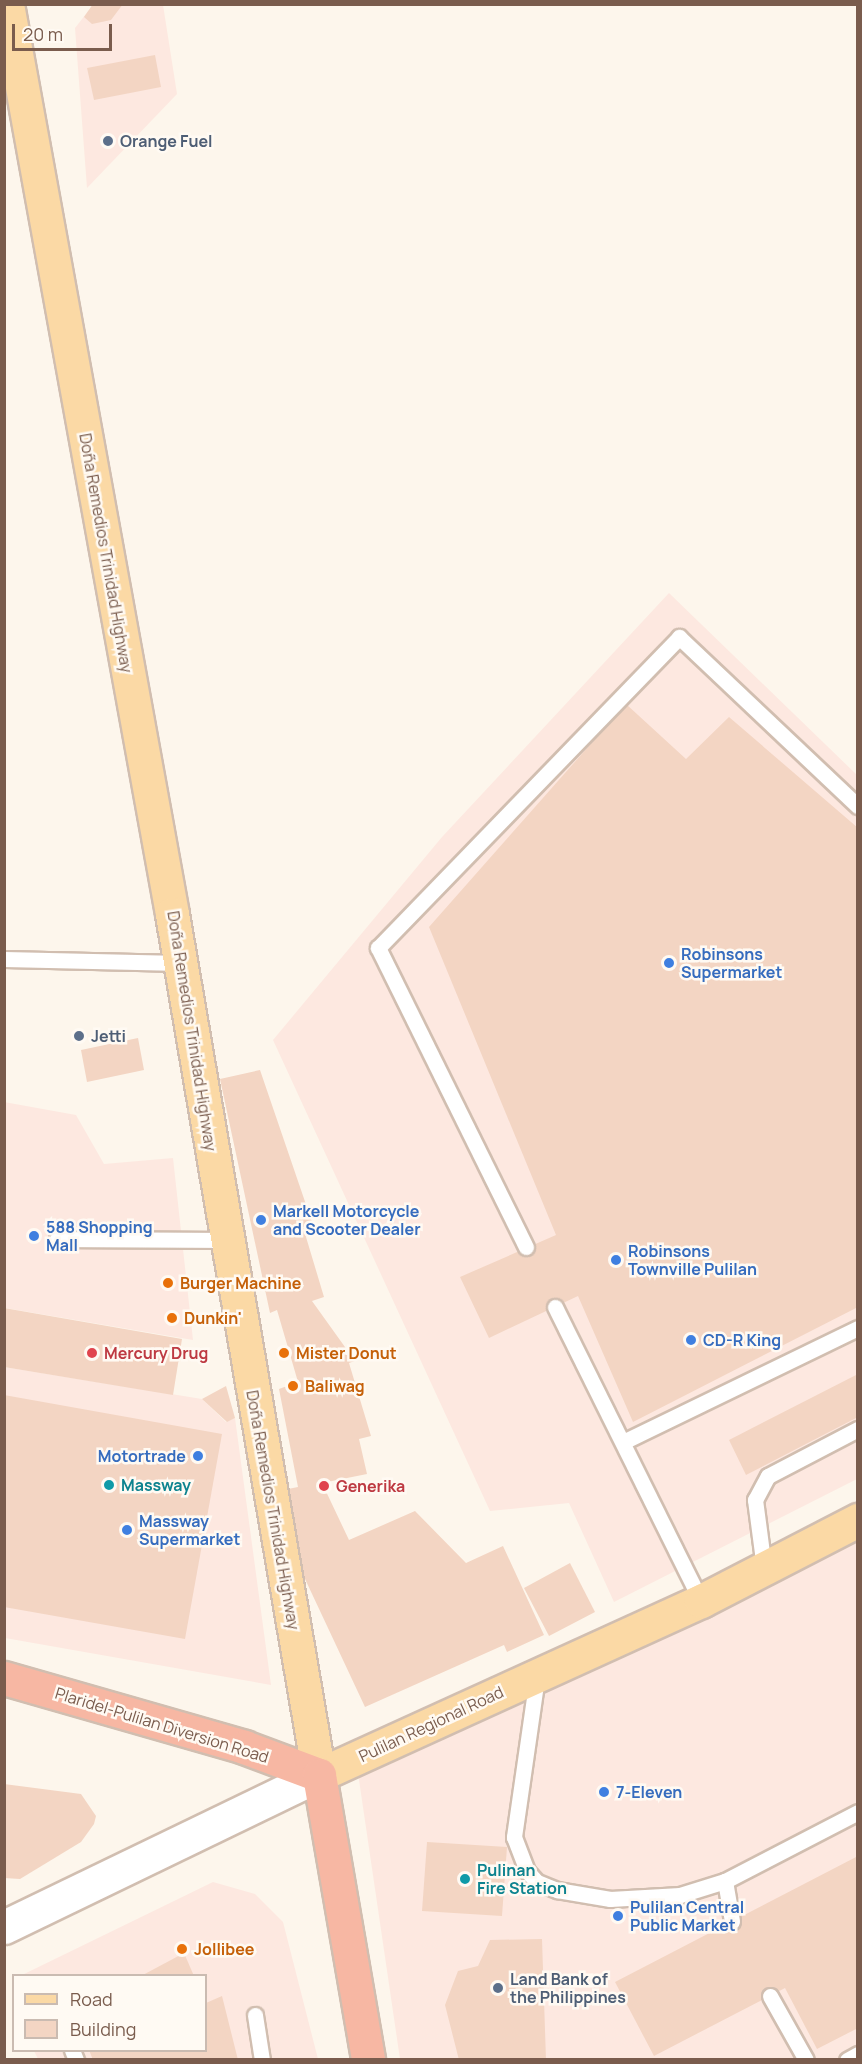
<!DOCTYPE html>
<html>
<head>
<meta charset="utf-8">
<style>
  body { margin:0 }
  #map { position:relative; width:862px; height:2064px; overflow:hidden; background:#fdf6ec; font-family:Manrope,sans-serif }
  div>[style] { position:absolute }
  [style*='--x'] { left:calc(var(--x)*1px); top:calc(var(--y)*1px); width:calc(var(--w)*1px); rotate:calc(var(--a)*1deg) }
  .commercial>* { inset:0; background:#fde8e0 }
  .building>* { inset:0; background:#f3d5c3 }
  .roads { filter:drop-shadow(2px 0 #d1beb0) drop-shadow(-2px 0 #d1beb0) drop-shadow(0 2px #d1beb0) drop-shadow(0 -2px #d1beb0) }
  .lane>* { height:15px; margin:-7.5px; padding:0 7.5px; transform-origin:7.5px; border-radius:7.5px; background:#fff }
  .secondary>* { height:33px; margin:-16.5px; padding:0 16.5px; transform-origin:16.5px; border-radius:16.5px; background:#fff }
  .primary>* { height:33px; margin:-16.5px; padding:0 16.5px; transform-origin:16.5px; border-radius:16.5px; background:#fbd9a5 }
  .highway>* { height:33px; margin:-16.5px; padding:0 16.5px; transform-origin:16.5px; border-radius:16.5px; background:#f7b7a3 }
  .dots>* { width:16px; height:16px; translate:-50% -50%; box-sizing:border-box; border:3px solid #fffaf3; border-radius:50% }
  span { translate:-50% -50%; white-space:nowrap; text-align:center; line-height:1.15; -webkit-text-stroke:5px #fffaf3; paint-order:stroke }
  .service-label { font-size:16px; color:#4e5e75; font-weight:700 }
  .left { translate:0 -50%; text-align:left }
  .street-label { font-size:16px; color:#7a5c4d }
  .shop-label { font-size:16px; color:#366cbe; font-weight:700 }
  .right { translate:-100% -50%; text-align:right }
  .food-label { font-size:16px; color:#c56008; font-weight:700 }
  .health-label { font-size:16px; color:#be3a42; font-weight:700 }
  .culture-label { font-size:16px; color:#0d838f; font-weight:700 }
  .frame { position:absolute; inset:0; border:6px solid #7a5c4d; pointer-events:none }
  .legend { position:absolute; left:12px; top:1974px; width:195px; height:78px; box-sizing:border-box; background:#fffaf3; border:2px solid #cabbb1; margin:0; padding:8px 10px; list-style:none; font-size:18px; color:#7a5c4d }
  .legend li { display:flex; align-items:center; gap:12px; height:30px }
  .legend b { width:30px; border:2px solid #cabbb1 }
  .scale { position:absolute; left:12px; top:24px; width:100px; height:27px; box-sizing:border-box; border:3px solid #7a5c4d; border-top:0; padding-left:8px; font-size:18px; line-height:21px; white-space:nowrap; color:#7a5c4d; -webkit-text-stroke:4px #fffaf3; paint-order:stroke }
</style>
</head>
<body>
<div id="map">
  <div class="commercial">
    <div style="clip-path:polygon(93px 5px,163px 5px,177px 94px,87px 188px,75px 28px)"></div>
    <div style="clip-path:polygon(669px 593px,857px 775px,857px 1479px,614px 1602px,569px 1503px,490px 1511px,273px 1040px,442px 837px)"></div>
    <div style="clip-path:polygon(4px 1102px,76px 1115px,104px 1164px,173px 1158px,193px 1340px,5px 1308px)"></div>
    <div style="clip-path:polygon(4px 1367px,202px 1399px,226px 1422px,235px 1418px,271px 1685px,5px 1638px)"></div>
    <div style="clip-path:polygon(857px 1539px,857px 2059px,400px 2059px,358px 1773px)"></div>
    <div style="clip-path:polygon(213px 1882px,255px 1894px,283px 1922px,318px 2059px,38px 2059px,34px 2051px,206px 2050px,206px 1976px,20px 1976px)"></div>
  </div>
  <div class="building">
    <div style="clip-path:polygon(93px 4px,123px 4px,111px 20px,92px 24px,84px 17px)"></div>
    <div style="clip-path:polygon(155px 55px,161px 87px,94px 100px,87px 68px)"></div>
    <div style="clip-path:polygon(626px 704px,686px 759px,729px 717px,858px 828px,858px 1307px,633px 1422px,578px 1296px,489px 1338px,460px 1277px,556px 1235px,429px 927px)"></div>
    <div style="clip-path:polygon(138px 1038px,144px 1070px,87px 1082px,81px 1050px)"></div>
    <div style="clip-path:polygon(260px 1070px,313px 1225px,303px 1227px,324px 1297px,312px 1301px,355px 1361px,349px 1363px,371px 1436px,359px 1439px,367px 1474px,322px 1483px,349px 1540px,415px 1511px,466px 1563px,503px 1546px,544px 1635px,507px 1652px,504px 1645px,365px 1707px,298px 1564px,288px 1489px,298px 1487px,279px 1389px,298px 1382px,277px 1310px,270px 1313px,220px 1079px)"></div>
    <div style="clip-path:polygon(4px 1308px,182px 1339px,173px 1395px,4px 1367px)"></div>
    <div style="clip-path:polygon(858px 1374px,858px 1417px,746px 1475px,729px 1440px)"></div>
    <div style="clip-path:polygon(226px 1386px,235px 1418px,227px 1422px,202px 1399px)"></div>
    <div style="clip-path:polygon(4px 1395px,222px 1434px,185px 1639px,4px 1607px)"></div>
    <div style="clip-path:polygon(570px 1563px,595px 1612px,549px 1636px,524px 1588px)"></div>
    <div style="clip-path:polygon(4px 1784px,81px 1794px,96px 1816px,94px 1824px,81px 1842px,20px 1879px,4px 1878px)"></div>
    <div style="clip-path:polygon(427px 1842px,507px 1847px,502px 1916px,422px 1911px)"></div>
    <div style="clip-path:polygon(858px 1856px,858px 2028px,817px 2049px,785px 1988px,654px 2056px,615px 1982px)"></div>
    <div style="clip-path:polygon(542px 1939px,546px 2060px,459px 2060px,445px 2005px,458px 1971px,478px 1966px,490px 1940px)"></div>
    <div style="clip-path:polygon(184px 1953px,194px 1976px,141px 1976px)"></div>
    <div style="clip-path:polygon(222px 1996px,238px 2060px,93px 2060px,89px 2050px,206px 2050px,206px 2003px)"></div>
  </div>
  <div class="roads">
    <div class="lane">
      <div style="--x:4;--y:959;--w:177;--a:1.3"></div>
      <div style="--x:57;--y:1239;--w:169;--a:0.3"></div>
      <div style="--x:526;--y:1247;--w:334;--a:-116.3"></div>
      <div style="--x:378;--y:948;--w:433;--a:-45.9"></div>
      <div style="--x:679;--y:637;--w:246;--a:43.4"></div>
      <div style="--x:555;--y:1307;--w:328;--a:63.6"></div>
      <div style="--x:623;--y:1442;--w:261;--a:-25.9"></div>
      <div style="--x:764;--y:1568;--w:69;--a:-97.5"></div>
      <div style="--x:755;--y:1500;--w:27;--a:-62"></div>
      <div style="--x:768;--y:1476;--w:102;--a:-27.6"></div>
      <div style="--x:537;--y:1677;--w:162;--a:98.2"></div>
      <div style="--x:514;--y:1837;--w:36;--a:69"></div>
      <div style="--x:527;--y:1871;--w:15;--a:48"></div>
      <div style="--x:537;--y:1882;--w:22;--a:22"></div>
      <div style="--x:557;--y:1890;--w:54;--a:9.6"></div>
      <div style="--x:610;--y:1899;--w:70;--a:-3.3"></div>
      <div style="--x:680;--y:1895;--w:47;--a:-17.3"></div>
      <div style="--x:725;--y:1881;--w:150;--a:-27.4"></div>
      <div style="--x:725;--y:1881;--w:41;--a:80.1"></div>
      <div style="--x:770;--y:1996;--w:73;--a:60.6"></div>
      <div style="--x:255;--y:2015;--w:46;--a:81.2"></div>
      <div style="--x:72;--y:2050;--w:11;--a:68"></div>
      <div style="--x:847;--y:2060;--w:13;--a:-29"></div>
    </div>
    <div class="secondary">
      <div style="--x:4;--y:1927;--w:350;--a:-25.8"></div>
    </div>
    <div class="primary">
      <div style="--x:7;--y:4;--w:925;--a:79.72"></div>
      <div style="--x:172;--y:914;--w:873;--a:80.31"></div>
      <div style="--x:319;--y:1775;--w:420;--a:-24.5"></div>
      <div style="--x:701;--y:1601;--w:177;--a:-27.3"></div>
    </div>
    <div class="highway">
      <div style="--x:4;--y:1678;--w:250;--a:16"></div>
      <div style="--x:244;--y:1747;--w:80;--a:20.5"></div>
      <div style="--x:319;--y:1775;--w:289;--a:80.2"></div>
    </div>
  </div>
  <div class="dots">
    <div style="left:108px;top:141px;background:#5c6f8a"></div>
    <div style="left:669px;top:963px;background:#3f7fe0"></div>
    <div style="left:79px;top:1036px;background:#5c6f8a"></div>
    <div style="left:261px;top:1220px;background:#3f7fe0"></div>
    <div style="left:34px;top:1236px;background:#3f7fe0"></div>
    <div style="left:616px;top:1260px;background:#3f7fe0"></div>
    <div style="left:168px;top:1283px;background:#e8710a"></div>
    <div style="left:172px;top:1318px;background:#e8710a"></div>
    <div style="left:691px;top:1340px;background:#3f7fe0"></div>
    <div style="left:92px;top:1353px;background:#e0444e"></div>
    <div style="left:284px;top:1353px;background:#e8710a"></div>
    <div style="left:293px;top:1386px;background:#e8710a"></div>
    <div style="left:198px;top:1456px;background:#3f7fe0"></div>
    <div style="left:109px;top:1485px;background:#0f9aa8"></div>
    <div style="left:324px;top:1486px;background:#e0444e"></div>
    <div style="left:127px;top:1530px;background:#3f7fe0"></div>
    <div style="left:604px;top:1792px;background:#3f7fe0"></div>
    <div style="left:465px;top:1879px;background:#0f9aa8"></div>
    <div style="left:618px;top:1916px;background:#3f7fe0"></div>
    <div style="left:182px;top:1949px;background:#e8710a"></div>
    <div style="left:498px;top:1988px;background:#5c6f8a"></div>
  </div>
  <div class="service-label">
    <span class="left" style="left:120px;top:141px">Orange Fuel</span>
    <span class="left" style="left:91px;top:1036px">Jetti</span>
    <span class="left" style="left:510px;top:1988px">Land Bank of<br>the Philippines</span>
  </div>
  <div class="street-label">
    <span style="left:106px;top:553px;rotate:80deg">Doña Remedios Trinidad Highway</span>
    <span style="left:192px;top:1031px;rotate:81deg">Doña Remedios Trinidad Highway</span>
    <span style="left:273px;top:1510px;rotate:80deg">Doña Remedios Trinidad Highway</span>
    <span style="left:431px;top:1724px;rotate:-25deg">Pulilan Regional Road</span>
    <span style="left:162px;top:1725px;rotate:17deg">Plaridel-Pulilan Diversion Road</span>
  </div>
  <div class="shop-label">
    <span class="left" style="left:681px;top:963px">Robinsons<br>Supermarket</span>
    <span class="left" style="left:273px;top:1220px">Markell Motorcycle<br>and Scooter Dealer</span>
    <span class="left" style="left:46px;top:1236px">588 Shopping<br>Mall</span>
    <span class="left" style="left:628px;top:1260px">Robinsons<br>Townville Pulilan</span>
    <span class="left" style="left:703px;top:1340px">CD-R King</span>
    <span class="right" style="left:186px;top:1456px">Motortrade</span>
    <span class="left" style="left:139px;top:1530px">Massway<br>Supermarket</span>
    <span class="left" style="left:616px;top:1792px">7-Eleven</span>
    <span class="left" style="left:630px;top:1916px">Pulilan Central<br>Public Market</span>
  </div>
  <div class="food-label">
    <span class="left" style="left:180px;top:1283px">Burger Machine</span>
    <span class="left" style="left:184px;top:1318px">Dunkin'</span>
    <span class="left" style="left:296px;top:1353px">Mister Donut</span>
    <span class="left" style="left:305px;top:1386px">Baliwag</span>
    <span class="left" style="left:194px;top:1949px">Jollibee</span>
  </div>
  <div class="health-label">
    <span class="left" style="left:104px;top:1353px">Mercury Drug</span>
    <span class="left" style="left:336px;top:1486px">Generika</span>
  </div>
  <div class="culture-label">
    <span class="left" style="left:121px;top:1485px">Massway</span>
    <span class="left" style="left:477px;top:1879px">Pulinan<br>Fire Station</span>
  </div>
  <div class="frame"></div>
  <ul class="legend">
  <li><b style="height:8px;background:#fbd9a5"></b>Road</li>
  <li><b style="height:16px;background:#f3d5c3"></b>Building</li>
  </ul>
  <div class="scale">20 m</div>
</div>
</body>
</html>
